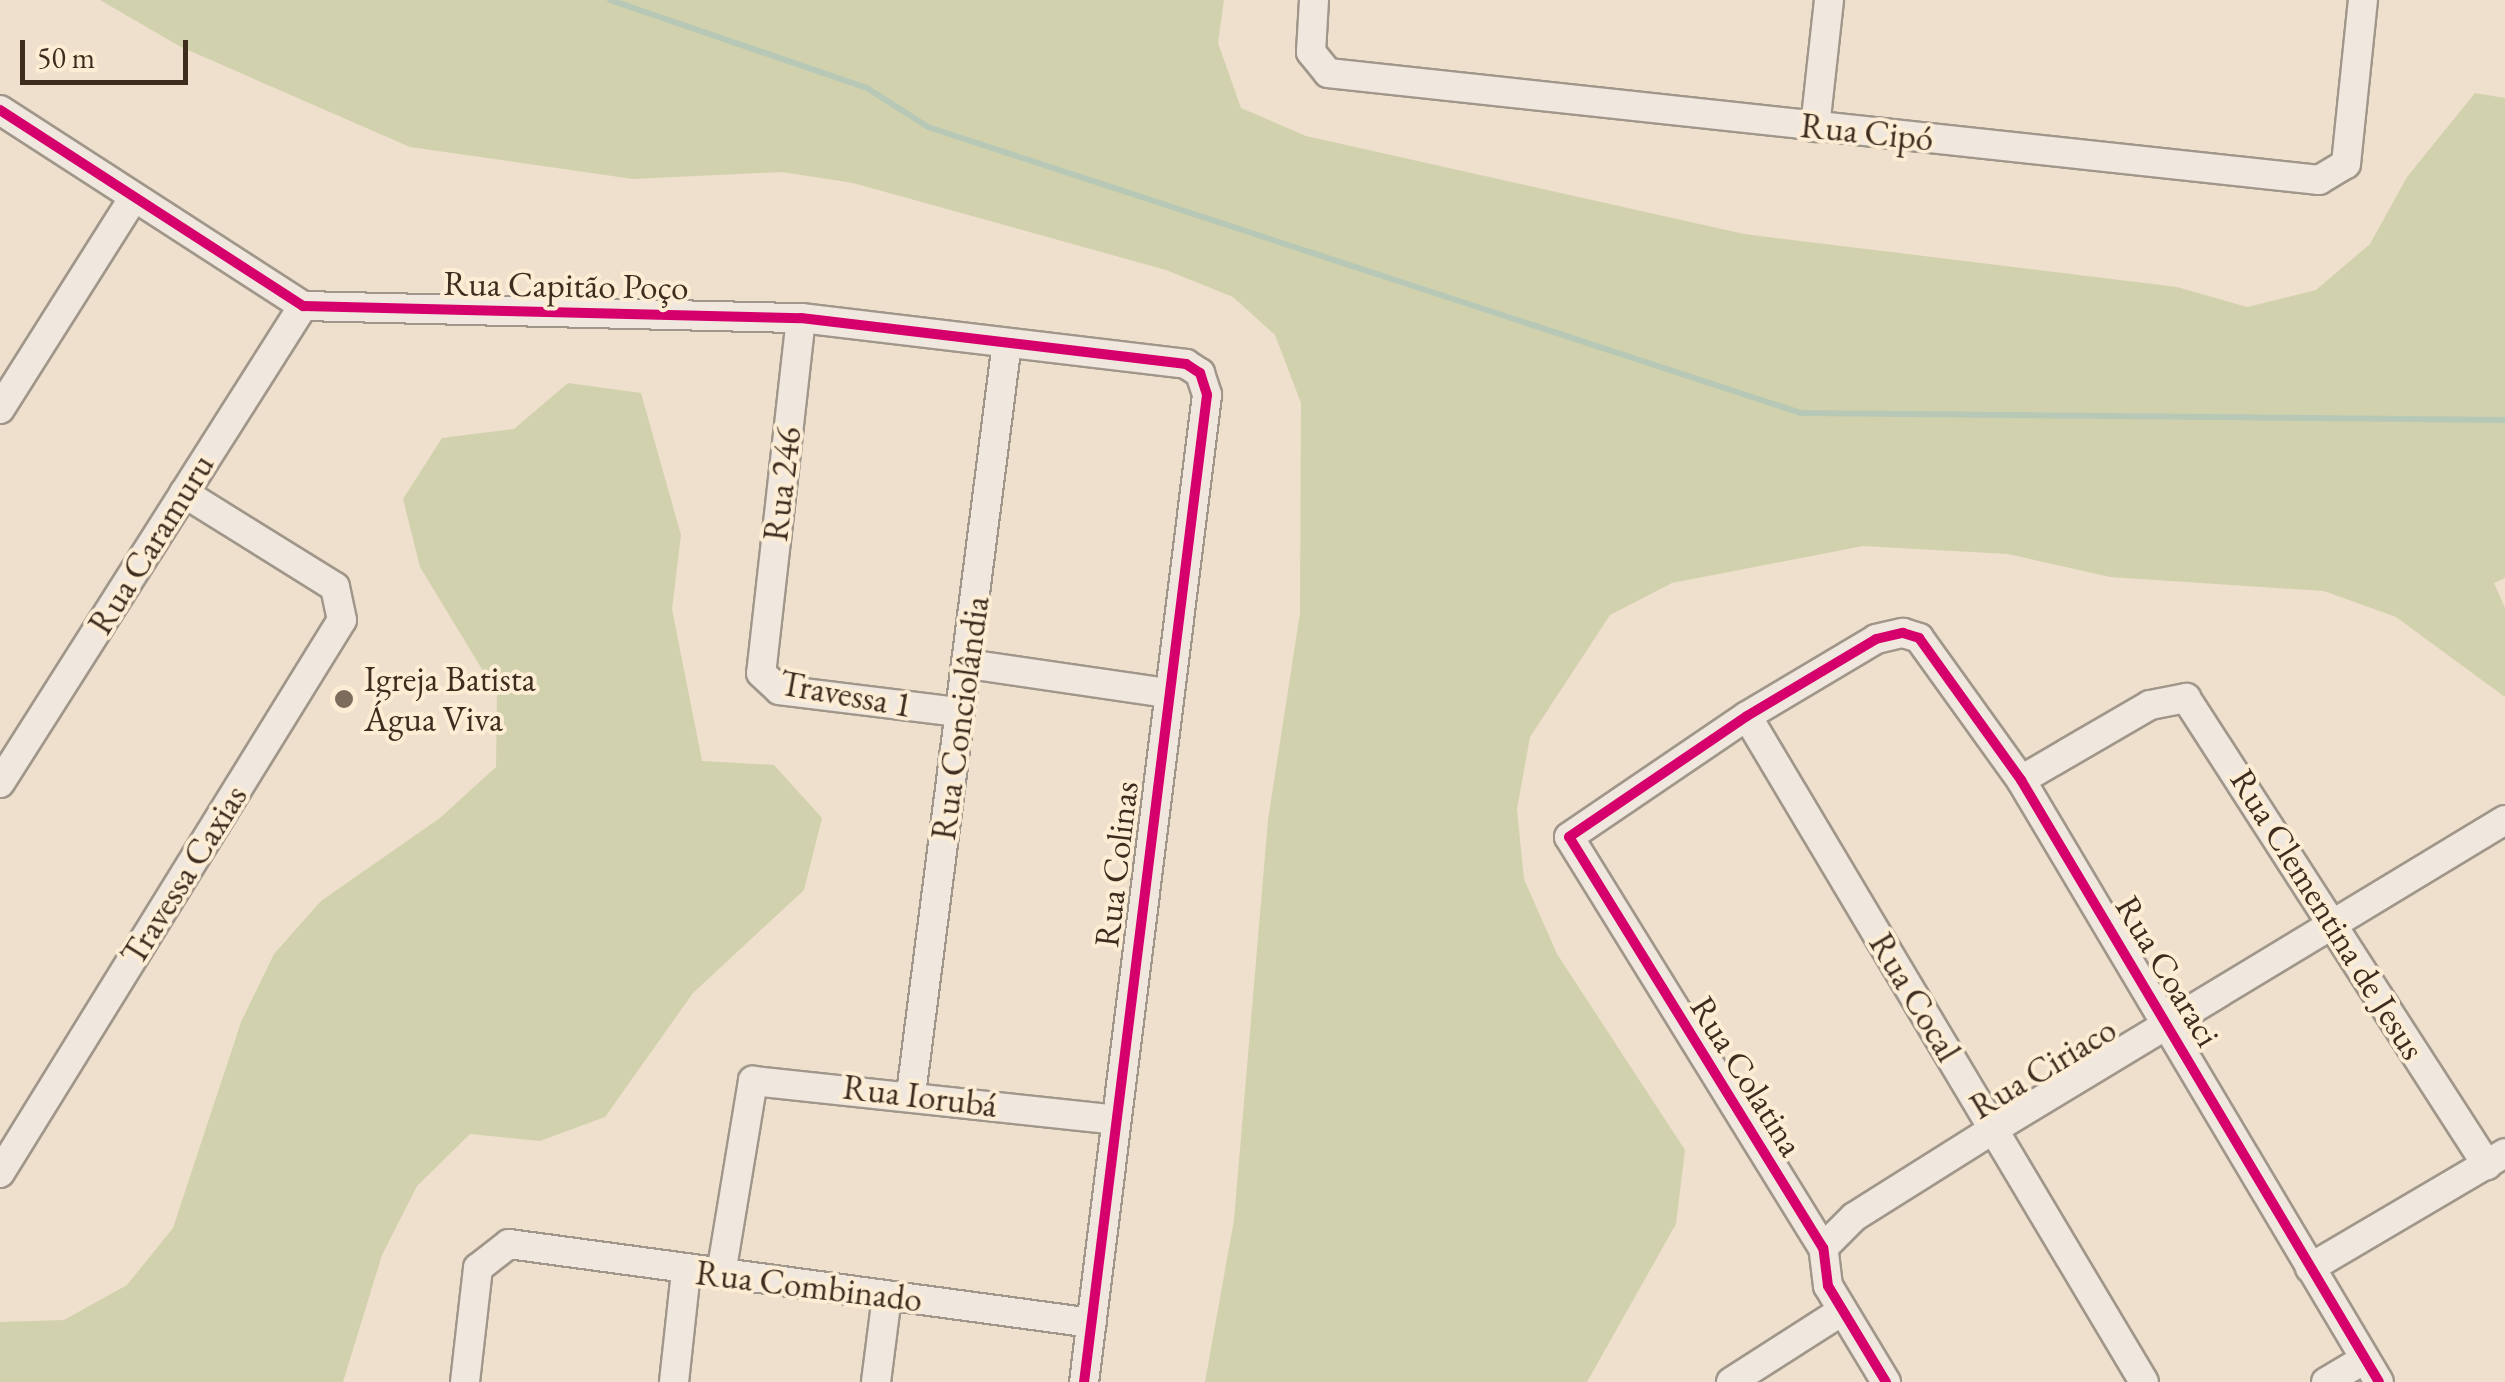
<!DOCTYPE html>
<html>
<head>
<meta charset="utf-8">
<style>
  body { margin:0 }
  #map { position:relative; width:2505px; height:1382px; overflow:hidden; background:#eee0cc; font-family:"EB Garamond",serif }
  div>[style] { position:absolute }
  [style*='--x'] { left:calc(var(--x)*1px); top:calc(var(--y)*1px); width:calc(var(--w)*1px); rotate:calc(var(--a)*1deg) }
  .green>* { inset:0; background:#d2d1ad }
  .stream>* { height:6px; margin:-3px; padding:0 3px; transform-origin:3px; border-radius:3px; background:#b7c9b6 }
  .roads { filter:drop-shadow(2px 0 #a0978a) drop-shadow(-2px 0 #a0978a) drop-shadow(0 2px #a0978a) drop-shadow(0 -2px #a0978a) }
  .minor>* { height:28px; margin:-14px; padding:0 14px; transform-origin:14px; border-radius:14px; background:#f0e8df }
  .cycleway>* { height:10px; margin:-5px; padding:0 5px; transform-origin:5px; border-radius:5px; background:#d6006c }
  .dots>* { width:28px; height:28px; translate:-50% -50%; box-sizing:border-box; border:5px solid #fdedd5; border-radius:50% }
  span { translate:-50% -50%; white-space:nowrap; text-align:center; line-height:1.15; -webkit-text-stroke:8px #fdedd5; paint-order:stroke }
  .street-label { font-size:35px; color:#3e2d1f }
  .poi-label { font-size:35px; color:#3e2d1f }
  .left { translate:0 -50%; text-align:left }
  .scale { position:absolute; left:20px; top:40px; width:168px; height:45px; box-sizing:border-box; border:5px solid #3e2d1f; border-top:0; padding-left:12px; font-size:30px; line-height:35px; white-space:nowrap; color:#3e2d1f; -webkit-text-stroke:8px #fdedd5; paint-order:stroke }
</style>
</head>
<body>
<div id="map">
  <div class="green">
    <div style="clip-path:polygon(100px 0,1224px 0,1218px 43px,1241px 108px,1306px 136px,1744px 234px,2177px 287px,2247px 307px,2316px 290px,2370px 244px,2407px 177px,2475px 93px,2505px 98px,2505px 578px,2494px 583px,2505px 608px,2505px 697px,2396px 617px,2324px 591px,2110px 577px,2008px 554px,1863px 546px,1672px 583px,1610px 615px,1530px 737px,1517px 809px,1524px 879px,1557px 954px,1685px 1150px,1676px 1224px,1587px 1382px,1205px 1382px,1234px 1220px,1268px 820px,1300px 613px,1301px 403px,1275px 335px,1233px 297px,1166px 270px,853px 183px,782px 172px,633px 179px,410px 147px,181px 47px)"></div>
    <div style="clip-path:polygon(568px 383px,641px 393px,681px 535px,672px 609px,702px 761px,774px 765px,822px 818px,804px 890px,693px 993px,605px 1117px,540px 1141px,470px 1134px,417px 1186px,382px 1255px,343px 1382px,0 1382px,0 1322px,64px 1320px,127px 1285px,173px 1228px,241px 1022px,274px 954px,321px 901px,440px 818px,496px 767px,497px 694px,420px 567px,403px 499px,442px 438px,514px 429px)"></div>
  </div>
  <div class="stream">
    <div style="--x:610;--y:0;--w:272;--a:18.9"></div>
    <div style="--x:867;--y:88;--w:72;--a:32.6"></div>
    <div style="--x:928;--y:127;--w:919;--a:18.14"></div>
    <div style="--x:1801;--y:413;--w:704;--a:0.57"></div>
  </div>
  <div class="roads">
    <div class="minor">
      <div style="--x:1314;--y:0;--w:52;--a:93.3"></div>
      <div style="--x:1311;--y:52;--w:27;--a:51"></div>
      <div style="--x:1328;--y:73;--w:997;--a:6.16"></div>
      <div style="--x:2319;--y:180;--w:31;--a:-31"></div>
      <div style="--x:2346;--y:164;--w:165;--a:-84.1"></div>
      <div style="--x:0;--y:110;--w:361;--a:32.9"></div>
      <div style="--x:303;--y:306;--w:498;--a:1.4"></div>
      <div style="--x:801;--y:318;--w:388;--a:6.8"></div>
      <div style="--x:1186;--y:364;--w:17;--a:33"></div>
      <div style="--x:1200;--y:373;--w:23;--a:72"></div>
      <div style="--x:1207;--y:395;--w:995;--a:97.1"></div>
      <div style="--x:1815;--y:127;--w:128;--a:-83.7"></div>
      <div style="--x:801;--y:318;--w:357;--a:96.4"></div>
      <div style="--x:761;--y:673;--w:25;--a:43"></div>
      <div style="--x:779;--y:690;--w:181;--a:7"></div>
      <div style="--x:0;--y:409;--w:249;--a:-57.7"></div>
      <div style="--x:968;--y:664;--w:200;--a:8.3"></div>
      <div style="--x:1747;--y:716;--w:775;--a:59.2"></div>
      <div style="--x:2021;--y:780;--w:149;--a:-30.2"></div>
      <div style="--x:2150;--y:705;--w:37;--a:-11"></div>
      <div style="--x:2186;--y:698;--w:556;--a:57.2"></div>
      <div style="--x:0;--y:783;--w:565;--a:-57.58"></div>
      <div style="--x:911;--y:1094;--w:757;--a:-82.72"></div>
      <div style="--x:0;--y:1173;--w:650;--a:-58.27"></div>
      <div style="--x:342;--y:620;--w:34;--a:-102"></div>
      <div style="--x:335;--y:587;--w:178;--a:-148.1"></div>
      <div style="--x:1823;--y:1248;--w:44;--a:-45"></div>
      <div style="--x:1854;--y:1217;--w:165;--a:-32.2"></div>
      <div style="--x:1994;--y:1129;--w:597;--a:-31.16"></div>
      <div style="--x:2310;--y:1268;--w:226;--a:-30.5"></div>
      <div style="--x:721;--y:1274;--w:196;--a:-80.6"></div>
      <div style="--x:753;--y:1081;--w:360;--a:6.1"></div>
      <div style="--x:465;--y:1382;--w:115;--a:-83.5"></div>
      <div style="--x:478;--y:1268;--w:39;--a:-38"></div>
      <div style="--x:509;--y:1244;--w:588;--a:7.72"></div>
      <div style="--x:674;--y:1382;--w:112;--a:-83.8"></div>
      <div style="--x:876;--y:1382;--w:87;--a:-82.7"></div>
      <div style="--x:1731;--y:1382;--w:132;--a:-32.6"></div>
      <div style="--x:1886;--y:1382;--w:112;--a:-121.1"></div>
      <div style="--x:1828;--y:1286;--w:38;--a:-97"></div>
      <div style="--x:1823;--y:1248;--w:483;--a:-121.7"></div>
      <div style="--x:1569;--y:837;--w:215;--a:-34.2"></div>
      <div style="--x:1747;--y:716;--w:150;--a:-30.8"></div>
      <div style="--x:1876;--y:639;--w:28;--a:-13"></div>
      <div style="--x:1903;--y:633;--w:17;--a:17"></div>
      <div style="--x:1919;--y:638;--w:175;--a:54.3"></div>
      <div style="--x:2021;--y:780;--w:700;--a:59.26"></div>
      <div style="--x:2326;--y:1382;--w:45;--a:-30.5"></div>
    </div>
  </div>
  <div class="cycleway">
    <div style="--x:0;--y:110;--w:361;--a:32.9"></div>
    <div style="--x:303;--y:306;--w:498;--a:1.4"></div>
    <div style="--x:801;--y:318;--w:388;--a:6.8"></div>
    <div style="--x:1186;--y:364;--w:17;--a:33"></div>
    <div style="--x:1200;--y:373;--w:23;--a:72"></div>
    <div style="--x:1207;--y:395;--w:995;--a:97.1"></div>
    <div style="--x:1886;--y:1382;--w:112;--a:-121.1"></div>
    <div style="--x:1828;--y:1286;--w:38;--a:-97"></div>
    <div style="--x:1823;--y:1248;--w:483;--a:-121.7"></div>
    <div style="--x:1569;--y:837;--w:215;--a:-34.2"></div>
    <div style="--x:1747;--y:716;--w:150;--a:-30.8"></div>
    <div style="--x:1876;--y:639;--w:28;--a:-13"></div>
    <div style="--x:1903;--y:633;--w:17;--a:17"></div>
    <div style="--x:1919;--y:638;--w:175;--a:54.3"></div>
    <div style="--x:2021;--y:780;--w:700;--a:59.26"></div>
  </div>
  <div class="dots">
    <div style="left:344px;top:699px;background:#7c6c5c"></div>
  </div>
  <div class="street-label">
    <span style="left:1867px;top:132px;rotate:6deg">Rua Cipó</span>
    <span style="left:566px;top:285px;rotate:1deg">Rua Capitão Poço</span>
    <span style="left:782px;top:484px;rotate:-83deg">Rua 246</span>
    <span style="left:151px;top:544px;rotate:-58deg">Rua Caramuru</span>
    <span style="left:846px;top:694px;rotate:10deg">Travessa 1</span>
    <span style="left:960px;top:718px;rotate:-82deg">Rua Conciolândia</span>
    <span style="left:1116px;top:864px;rotate:-83deg">Rua Colinas</span>
    <span style="left:184px;top:875px;rotate:-58deg">Travessa Caxias</span>
    <span style="left:2328px;top:914px;rotate:58deg">Rua Clementina de Jesus</span>
    <span style="left:2168px;top:971px;rotate:59deg">Rua Coaraci</span>
    <span style="left:1915px;top:997px;rotate:59deg">Rua Cocal</span>
    <span style="left:2043px;top:1068px;rotate:-31deg">Rua Ciriaco</span>
    <span style="left:1747px;top:1076px;rotate:58deg">Rua Colatina</span>
    <span style="left:920px;top:1096px;rotate:7deg">Rua Iorubá</span>
    <span style="left:809px;top:1286px;rotate:7deg">Rua Combinado</span>
  </div>
  <div class="poi-label">
    <span class="left" style="left:364px;top:699px">Igreja Batista<br>Água Viva</span>
  </div>
  <div class="scale">50 m</div>
</div>
</body>
</html>
